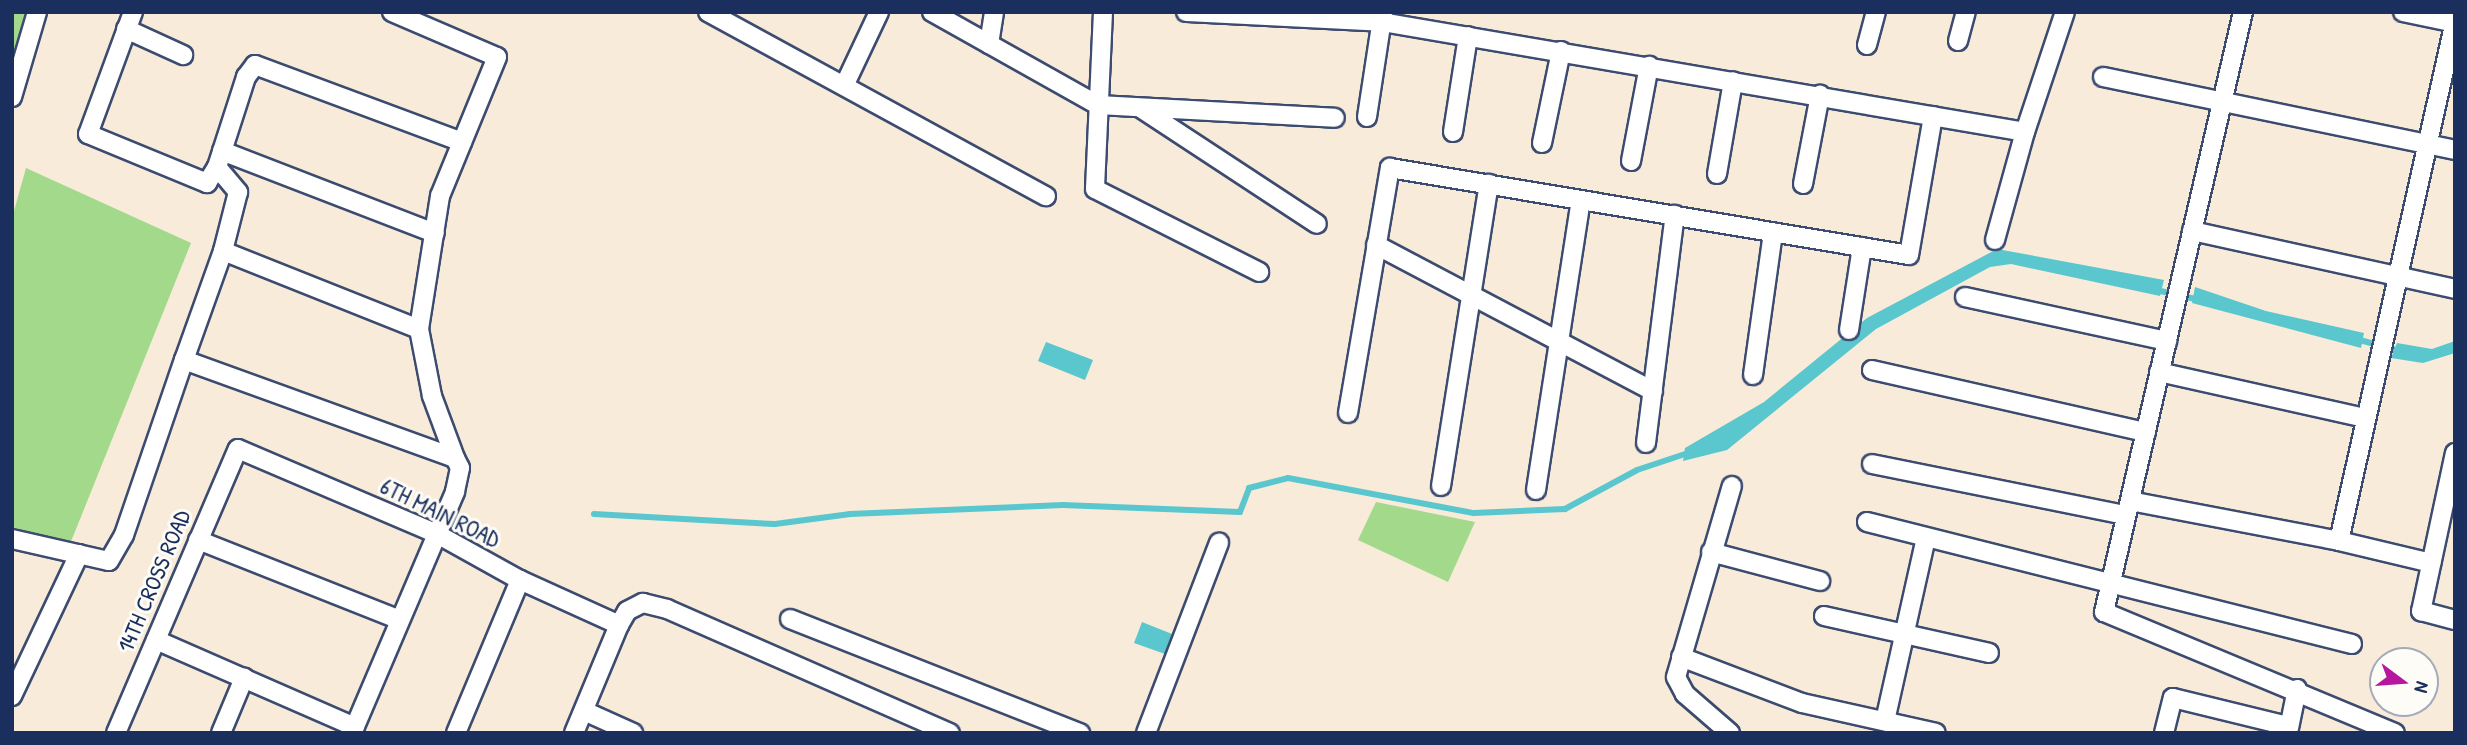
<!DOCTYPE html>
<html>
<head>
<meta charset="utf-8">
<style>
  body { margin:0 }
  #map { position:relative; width:2467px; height:745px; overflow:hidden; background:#f8ebd9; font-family:"Patrick Hand",sans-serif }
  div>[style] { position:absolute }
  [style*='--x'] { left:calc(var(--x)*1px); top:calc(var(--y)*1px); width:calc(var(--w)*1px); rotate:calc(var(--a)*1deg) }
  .green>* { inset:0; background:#a3d98a }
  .water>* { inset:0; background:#59c7cd }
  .stream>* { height:6px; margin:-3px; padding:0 3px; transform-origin:3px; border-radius:3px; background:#59c7cd }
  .roads { filter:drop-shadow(2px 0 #3c4b70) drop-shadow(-2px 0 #3c4b70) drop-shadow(0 2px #3c4b70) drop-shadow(0 -2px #3c4b70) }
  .minor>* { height:18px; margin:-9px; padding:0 9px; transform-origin:9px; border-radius:9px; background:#fff }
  span { translate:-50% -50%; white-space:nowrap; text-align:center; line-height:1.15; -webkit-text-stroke:6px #fdfcf7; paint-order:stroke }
  .street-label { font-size:23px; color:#1b2f5e }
  .frame { position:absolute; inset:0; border:14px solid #1b2f5e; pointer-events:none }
  .north { position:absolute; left:2369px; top:647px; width:70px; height:70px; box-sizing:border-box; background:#fdfcf7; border:2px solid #a3aaba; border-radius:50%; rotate:106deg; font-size:19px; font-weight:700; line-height:28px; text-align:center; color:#1b2f5e }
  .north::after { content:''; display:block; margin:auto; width:24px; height:32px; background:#b5179e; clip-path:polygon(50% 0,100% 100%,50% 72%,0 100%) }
</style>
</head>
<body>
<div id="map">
  <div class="green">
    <div style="clip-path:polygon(12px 12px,25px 12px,12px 64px)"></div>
    <div style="clip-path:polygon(26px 168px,191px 243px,70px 544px,12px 527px,12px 218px)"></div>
    <div style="clip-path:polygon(1376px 502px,1475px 522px,1448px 582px,1358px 540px)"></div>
  </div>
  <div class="water">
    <div style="clip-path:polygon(1997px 249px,2164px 280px,2160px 296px,2011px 264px,1990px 267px,1876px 329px,1727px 450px,1683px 461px,1685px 448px,1764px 402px,1867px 318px)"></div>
    <div style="clip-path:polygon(2195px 287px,2266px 311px,2364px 333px,2361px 348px,2192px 303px)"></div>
    <div style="clip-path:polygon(2455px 341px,2455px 353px,2423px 363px,2391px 358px,2397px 343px,2432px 349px)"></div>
    <div style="clip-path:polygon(1046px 342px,1093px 360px,1085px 380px,1038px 361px)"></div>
    <div style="clip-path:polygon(1142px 622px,1172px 634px,1165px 654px,1134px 643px)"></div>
  </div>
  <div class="stream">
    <div style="--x:2156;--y:290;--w:45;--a:12.8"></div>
    <div style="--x:2356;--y:339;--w:46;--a:15.3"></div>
    <div style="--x:594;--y:514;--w:181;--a:3.2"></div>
    <div style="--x:775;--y:524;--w:76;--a:-7.6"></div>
    <div style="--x:850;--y:514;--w:213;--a:-2.4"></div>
    <div style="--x:1063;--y:505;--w:177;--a:2.3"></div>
    <div style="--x:1240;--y:512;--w:26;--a:-69"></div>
    <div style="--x:1249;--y:488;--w:40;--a:-14.4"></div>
    <div style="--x:1288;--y:478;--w:189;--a:10.7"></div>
    <div style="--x:1474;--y:513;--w:91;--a:-2.5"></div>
    <div style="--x:1565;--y:509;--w:82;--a:-28.4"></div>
    <div style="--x:1637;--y:470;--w:57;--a:-18.4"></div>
  </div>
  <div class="roads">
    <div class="minor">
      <div style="--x:133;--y:12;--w:130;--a:110.2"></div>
      <div style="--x:88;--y:134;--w:129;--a:22.4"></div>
      <div style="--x:207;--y:183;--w:19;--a:-58"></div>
      <div style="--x:217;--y:167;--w:95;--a:-72.1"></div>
      <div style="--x:246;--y:77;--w:15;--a:-53"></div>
      <div style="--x:255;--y:65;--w:221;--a:20.4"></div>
      <div style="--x:392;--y:12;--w:114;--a:23.2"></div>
      <div style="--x:497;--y:57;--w:150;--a:112.3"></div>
      <div style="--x:440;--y:196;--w:135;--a:99"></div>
      <div style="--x:708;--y:12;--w:385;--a:28.6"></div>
      <div style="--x:932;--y:12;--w:190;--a:29.3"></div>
      <div style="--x:1098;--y:105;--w:237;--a:3.1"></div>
      <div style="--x:1103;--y:12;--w:177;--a:92.6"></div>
      <div style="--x:1095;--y:189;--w:184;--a:26.8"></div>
      <div style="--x:1186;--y:12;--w:196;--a:2.9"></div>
      <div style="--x:1382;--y:22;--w:652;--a:9.71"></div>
      <div style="--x:2025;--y:132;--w:126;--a:-71.6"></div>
      <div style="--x:2243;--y:12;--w:616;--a:103.04"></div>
      <div style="--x:2104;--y:612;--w:315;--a:22.6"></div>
      <div style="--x:2403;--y:12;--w:53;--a:11.9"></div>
      <div style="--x:126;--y:29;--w:63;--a:24.5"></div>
      <div style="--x:1958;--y:41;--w:30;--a:-75"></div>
      <div style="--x:989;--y:44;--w:32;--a:-81"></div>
      <div style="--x:1867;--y:45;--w:34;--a:-75"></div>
      <div style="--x:2103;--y:77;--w:359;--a:11.7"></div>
      <div style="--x:845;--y:84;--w:80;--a:-64.7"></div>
      <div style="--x:12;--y:97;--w:89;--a:-73.6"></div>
      <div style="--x:1142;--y:109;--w:209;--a:33.3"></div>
      <div style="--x:1367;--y:117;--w:106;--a:-81.3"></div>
      <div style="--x:1453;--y:132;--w:97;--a:-81.1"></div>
      <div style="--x:1542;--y:143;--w:94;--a:-78.3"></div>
      <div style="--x:222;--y:151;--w:228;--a:21.1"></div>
      <div style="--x:1631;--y:161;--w:97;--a:-79.3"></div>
      <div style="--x:217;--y:167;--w:33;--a:50"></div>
      <div style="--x:238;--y:192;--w:61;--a:104.3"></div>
      <div style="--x:1717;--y:174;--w:94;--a:-80.2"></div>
      <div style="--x:1803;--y:184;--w:91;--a:-79.2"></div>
      <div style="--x:2192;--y:231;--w:269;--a:12.4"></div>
      <div style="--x:1995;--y:240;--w:112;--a:-74.5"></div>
      <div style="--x:1376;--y:245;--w:313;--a:27.8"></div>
      <div style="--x:1965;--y:297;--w:207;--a:12.3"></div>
      <div style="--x:1849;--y:330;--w:84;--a:-81.1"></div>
      <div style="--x:184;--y:360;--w:116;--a:-70.3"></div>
      <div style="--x:223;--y:251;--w:211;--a:21.7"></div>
      <div style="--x:419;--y:329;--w:68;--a:79"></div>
      <div style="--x:432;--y:396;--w:66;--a:69.6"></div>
      <div style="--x:1872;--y:370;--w:281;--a:12.8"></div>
      <div style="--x:2159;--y:372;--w:211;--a:12.6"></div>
      <div style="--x:1753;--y:375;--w:144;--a:-82"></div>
      <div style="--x:1348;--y:413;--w:249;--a:-80.3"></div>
      <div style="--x:1390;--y:168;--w:526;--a:9.52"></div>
      <div style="--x:1909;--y:255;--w:141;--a:-80.2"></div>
      <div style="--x:1646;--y:443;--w:230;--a:-82.8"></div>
      <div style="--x:2455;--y:453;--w:162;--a:102.1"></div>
      <div style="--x:2421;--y:611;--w:35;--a:15"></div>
      <div style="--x:1872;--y:464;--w:259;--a:11.4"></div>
      <div style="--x:1441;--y:486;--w:306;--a:-81"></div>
      <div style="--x:1536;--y:490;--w:293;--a:-81.2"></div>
      <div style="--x:2130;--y:501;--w:213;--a:10.8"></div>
      <div style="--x:2339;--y:541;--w:95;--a:13.4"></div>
      <div style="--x:1867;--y:522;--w:500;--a:14.12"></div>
      <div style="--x:12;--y:539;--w:99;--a:12.8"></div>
      <div style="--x:109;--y:561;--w:30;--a:-60"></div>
      <div style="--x:124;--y:535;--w:185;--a:-71.1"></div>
      <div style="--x:184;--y:360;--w:288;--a:19.9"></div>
      <div style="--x:455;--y:458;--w:11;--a:63"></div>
      <div style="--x:460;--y:468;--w:25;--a:102"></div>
      <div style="--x:455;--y:492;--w:262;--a:113.1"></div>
      <div style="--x:198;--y:540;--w:217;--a:21.6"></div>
      <div style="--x:2339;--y:541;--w:533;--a:-77.42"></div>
      <div style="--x:1711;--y:552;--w:113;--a:14.9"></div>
      <div style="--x:1824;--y:616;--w:169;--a:12.6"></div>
      <div style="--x:790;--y:619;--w:312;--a:21.5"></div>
      <div style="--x:156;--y:640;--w:217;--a:23.6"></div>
      <div style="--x:1681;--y:657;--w:129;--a:20.8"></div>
      <div style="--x:1802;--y:703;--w:137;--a:12.6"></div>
      <div style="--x:12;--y:696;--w:157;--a:-64.7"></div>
      <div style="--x:584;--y:711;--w:54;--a:24.2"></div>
      <div style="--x:1885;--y:721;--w:188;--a:-77.4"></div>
      <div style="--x:116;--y:733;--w:309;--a:-66.8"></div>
      <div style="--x:238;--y:449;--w:216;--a:23.1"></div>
      <div style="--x:437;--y:534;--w:95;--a:29"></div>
      <div style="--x:520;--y:580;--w:109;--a:24.4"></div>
      <div style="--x:221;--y:733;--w:60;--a:-67.3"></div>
      <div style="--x:456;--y:733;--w:166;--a:-67.3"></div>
      <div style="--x:574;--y:733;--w:117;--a:-67.4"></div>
      <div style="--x:619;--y:625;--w:16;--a:-60"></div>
      <div style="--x:627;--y:611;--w:18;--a:-27"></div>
      <div style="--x:643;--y:603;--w:25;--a:14"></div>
      <div style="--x:667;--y:609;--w:309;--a:23.7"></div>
      <div style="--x:1146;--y:733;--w:204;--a:-69"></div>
      <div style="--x:1730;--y:733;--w:60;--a:-139.1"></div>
      <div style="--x:1685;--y:694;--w:19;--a:-118"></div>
      <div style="--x:1676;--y:677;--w:199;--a:-73.7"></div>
      <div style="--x:2164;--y:733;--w:36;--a:-76"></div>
      <div style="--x:2173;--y:698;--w:118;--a:13.7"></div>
      <div style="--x:2288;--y:733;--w:45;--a:-78.4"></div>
    </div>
  </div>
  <div class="street-label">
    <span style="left:440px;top:513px;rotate:26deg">6TH MAIN ROAD</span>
    <span style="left:154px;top:581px;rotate:-67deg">14TH CROSS ROAD</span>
  </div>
  <div class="frame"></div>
  <div class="north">N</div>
</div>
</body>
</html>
